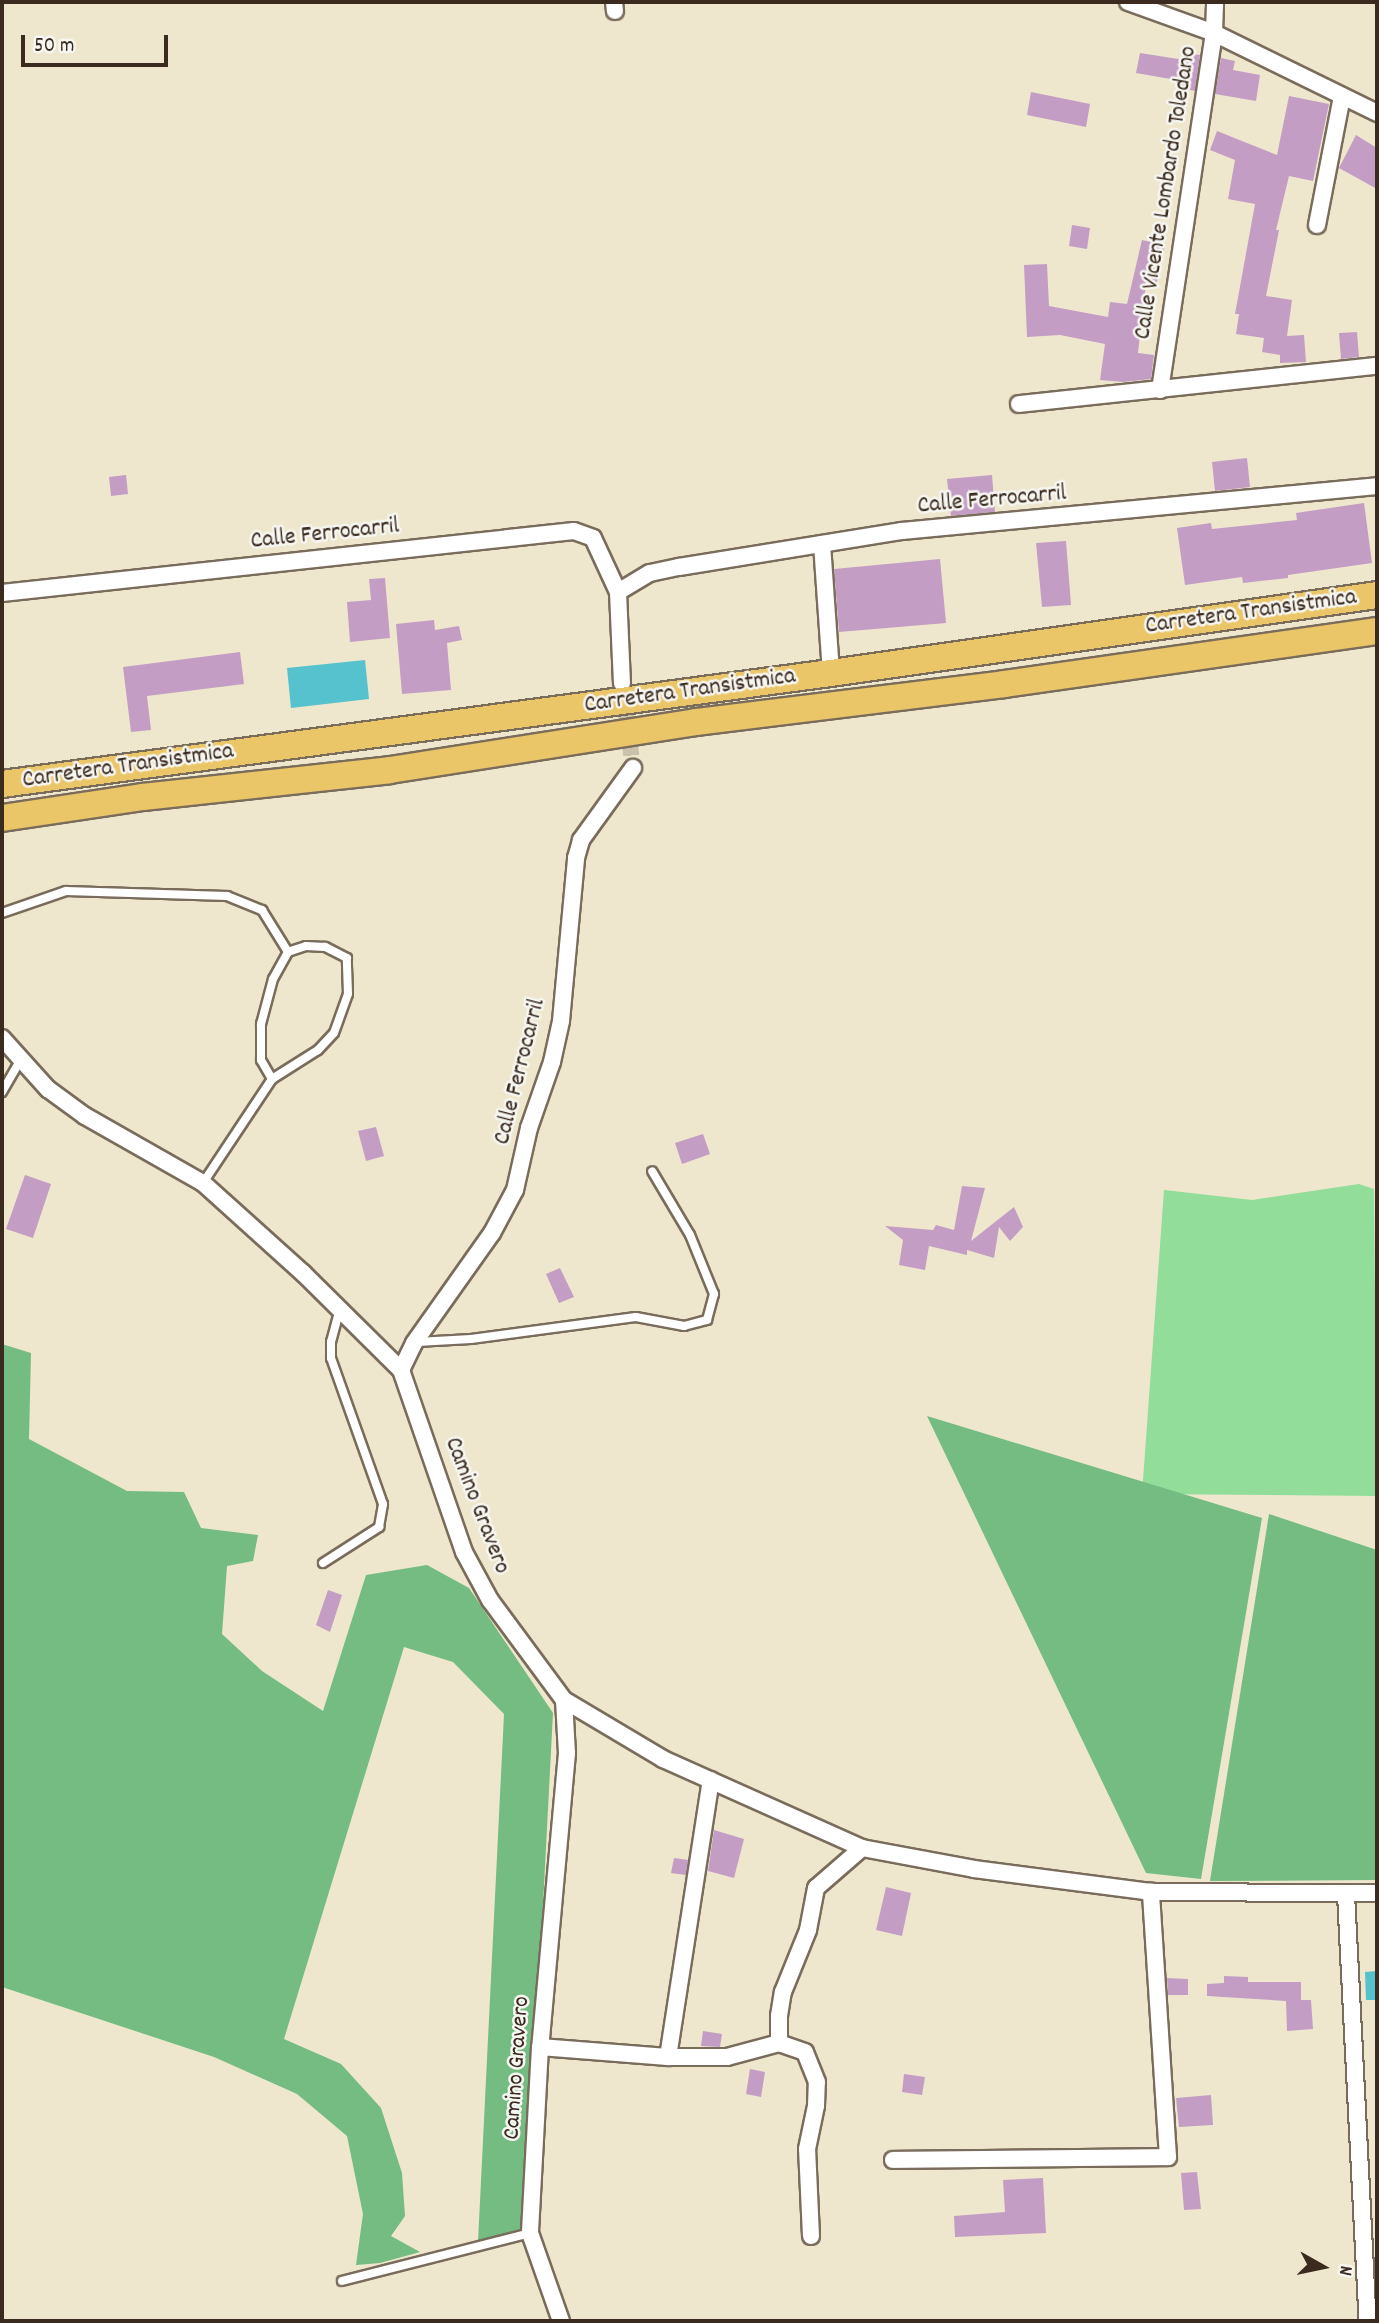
<!DOCTYPE html>
<html>
<head>
<meta charset="utf-8">
<style>
  body { margin:0 }
  #map { position:relative; width:1379px; height:2323px; overflow:hidden; background:#eee7cd; font-family:Dekko,sans-serif }
  div>[style] { position:absolute }
  [style*='--x'] { left:calc(var(--x)*1px); top:calc(var(--y)*1px); width:calc(var(--w)*1px); rotate:calc(var(--a)*1deg) }
  .green>* { inset:0; background:#91dd99 }
  .forest>* { inset:0; background:#74bc81 }
  .water>* { inset:0; background:#55c2ce }
  .building>* { inset:0; background:#c49dc5 }
  .street-tunnel>* { height:16px; margin-top:-8px; transform-origin:0; background:repeating-linear-gradient(90deg,#cac1aa 0 16px,transparent 0 24px) }
  .roads { filter:drop-shadow(2px 0 #7a6c5b) drop-shadow(-2px 0 #7a6c5b) drop-shadow(0 2px #7a6c5b) drop-shadow(0 -2px #7a6c5b) }
  .lane>* { height:8px; margin:-4px; padding:0 4px; transform-origin:4px; border-radius:4px; background:#fff }
  .street>* { height:16px; margin:-8px; padding:0 8px; transform-origin:8px; border-radius:8px; background:#fff }
  .primary>* { height:26px; margin:-13px; padding:0 13px; transform-origin:13px; border-radius:13px; background:#ebc669 }
  span { translate:-50% -50%; white-space:nowrap; text-align:center; line-height:1.15; -webkit-text-stroke:5px #f6f6f2; paint-order:stroke }
  .street-label { font-size:24px; color:#3b2a1e }
  .frame { position:absolute; inset:0; border:4px solid #3b2a1e; pointer-events:none }
  .north { position:absolute; left:1288px; top:2232px; width:70px; height:70px; -webkit-text-stroke:5px #f6f6f2; paint-order:stroke; rotate:99deg; font-size:19px; font-weight:700; line-height:28px; text-align:center; color:#3b2a1e }
  .north::after { content:''; display:block; margin:auto; width:24px; height:32px; background:#3b2a1e; clip-path:polygon(50% 0,100% 100%,50% 72%,0 100%) }
  .scale { position:absolute; left:21px; top:35px; width:147px; height:32px; box-sizing:border-box; border:4px solid #3b2a1e; border-top:0; padding-left:9px; font-size:21px; line-height:24px; white-space:nowrap; color:#3b2a1e; -webkit-text-stroke:5px #f6f6f2; paint-order:stroke }
</style>
</head>
<body>
<div id="map">
  <div class="green">
    <div style="clip-path:polygon(1359px 1184px,1374px 1189px,1377px 1496px,1142px 1494px,1164px 1190px,1252px 1200px)"></div>
  </div>
  <div class="forest">
    <div style="clip-path:polygon(2px 1344px,31px 1353px,29px 1439px,127px 1491px,184px 1492px,201px 1528px,258px 1535px,253px 1561px,227px 1566px,222px 1634px,262px 1671px,323px 1711px,366px 1575px,427px 1565px,469px 1588px,553px 1713px,526px 2232px,478px 2242px,504px 1714px,453px 1662px,404px 1647px,284px 2039px,341px 2064px,381px 2108px,402px 2173px,405px 2216px,391px 2236px,420px 2252px,380px 2263px,356px 2265px,363px 2214px,347px 2136px,297px 2094px,214px 2057px,2px 1987px)"></div>
    <div style="clip-path:polygon(927px 1416px,1262px 1518px,1201px 1879px,1146px 1873px)"></div>
    <div style="clip-path:polygon(1269px 1514px,1377px 1550px,1377px 1880px,1210px 1881px)"></div>
  </div>
  <div class="water">
    <div style="clip-path:polygon(365px 660px,369px 699px,291px 708px,287px 668px)"></div>
    <div style="clip-path:polygon(1377px 1971px,1377px 2000px,1366px 2000px,1365px 1972px)"></div>
  </div>
  <div class="building">
    <div style="clip-path:polygon(1140px 53px,1185px 60px,1186px 53px,1200px 55px,1195px 91px,1181px 88px,1182px 81px,1136px 73px)"></div>
    <div style="clip-path:polygon(1221px 58px,1235px 61px,1233px 70px,1260px 75px,1256px 101px,1215px 94px)"></div>
    <div style="clip-path:polygon(1031px 92px,1090px 104px,1086px 127px,1027px 115px)"></div>
    <div style="clip-path:polygon(1289px 96px,1329px 104px,1313px 181px,1289px 176px,1276px 230px,1279px 230px,1266px 296px,1292px 300px,1287px 336px,1304px 335px,1306px 362px,1280px 363px,1280px 355px,1262px 352px,1264px 338px,1236px 334px,1239px 314px,1235px 314px,1255px 204px,1228px 199px,1235px 160px,1210px 150px,1217px 131px,1277px 155px)"></div>
    <div style="clip-path:polygon(1356px 135px,1377px 148px,1377px 189px,1339px 168px)"></div>
    <div style="clip-path:polygon(1072px 225px,1090px 228px,1087px 249px,1069px 246px)"></div>
    <div style="clip-path:polygon(1142px 240px,1165px 245px,1156px 286px,1146px 283px,1138px 353px,1154px 355px,1151px 379px,1123px 382px,1100px 380px,1105px 344px,1060px 335px,1027px 337px,1024px 265px,1047px 264px,1049px 306px,1108px 317px,1110px 302px,1127px 304px)"></div>
    <div style="clip-path:polygon(1357px 332px,1359px 357px,1341px 359px,1339px 333px)"></div>
    <div style="clip-path:polygon(1247px 458px,1250px 487px,1215px 491px,1212px 462px)"></div>
    <div style="clip-path:polygon(126px 475px,128px 494px,111px 496px,109px 477px)"></div>
    <div style="clip-path:polygon(992px 475px,995px 512px,951px 516px,947px 479px)"></div>
    <div style="clip-path:polygon(1364px 503px,1372px 563px,1288px 575px,1288px 578px,1243px 583px,1242px 577px,1185px 585px,1177px 528px,1211px 523px,1212px 529px,1297px 520px,1296px 513px)"></div>
    <div style="clip-path:polygon(1066px 541px,1071px 605px,1042px 607px,1036px 543px)"></div>
    <div style="clip-path:polygon(940px 559px,946px 623px,839px 632px,834px 569px)"></div>
    <div style="clip-path:polygon(385px 578px,390px 638px,350px 642px,347px 602px,371px 600px,369px 579px)"></div>
    <div style="clip-path:polygon(434px 620px,435px 630px,459px 626px,462px 640px,447px 643px,451px 690px,402px 694px,396px 624px)"></div>
    <div style="clip-path:polygon(240px 652px,244px 684px,147px 696px,151px 730px,131px 732px,123px 667px)"></div>
    <div style="clip-path:polygon(376px 1127px,384px 1156px,366px 1161px,358px 1131px)"></div>
    <div style="clip-path:polygon(703px 1134px,710px 1154px,682px 1164px,675px 1143px)"></div>
    <div style="clip-path:polygon(25px 1175px,51px 1184px,33px 1238px,6px 1229px)"></div>
    <div style="clip-path:polygon(962px 1186px,985px 1188px,971px 1241px,1014px 1207px,1023px 1227px,1010px 1241px,999px 1227px,994px 1258px,967px 1250px,967px 1255px,929px 1246px,925px 1270px,899px 1265px,903px 1240px,885px 1226px,933px 1230px,936px 1225px,954px 1230px)"></div>
    <div style="clip-path:polygon(560px 1268px,574px 1297px,559px 1303px,546px 1274px)"></div>
    <div style="clip-path:polygon(328px 1590px,342px 1595px,330px 1632px,316px 1625px)"></div>
    <div style="clip-path:polygon(714px 1830px,744px 1839px,734px 1878px,708px 1871px)"></div>
    <div style="clip-path:polygon(674px 1858px,688px 1860px,686px 1875px,671px 1873px)"></div>
    <div style="clip-path:polygon(886px 1887px,911px 1893px,902px 1936px,876px 1930px)"></div>
    <div style="clip-path:polygon(1224px 1976px,1248px 1977px,1248px 1982px,1301px 1982px,1301px 2000px,1311px 2000px,1313px 2029px,1287px 2031px,1286px 2001px,1207px 1996px,1207px 1984px,1224px 1983px)"></div>
    <div style="clip-path:polygon(1167px 1978px,1188px 1979px,1188px 1995px,1168px 1995px)"></div>
    <div style="clip-path:polygon(703px 2031px,722px 2034px,720px 2047px,701px 2046px)"></div>
    <div style="clip-path:polygon(750px 2069px,765px 2072px,761px 2097px,746px 2094px)"></div>
    <div style="clip-path:polygon(904px 2074px,925px 2077px,922px 2095px,902px 2092px)"></div>
    <div style="clip-path:polygon(1211px 2095px,1213px 2125px,1179px 2127px,1176px 2098px)"></div>
    <div style="clip-path:polygon(1197px 2172px,1201px 2209px,1184px 2210px,1181px 2173px)"></div>
    <div style="clip-path:polygon(1043px 2178px,1046px 2233px,955px 2237px,954px 2216px,1005px 2212px,1003px 2180px)"></div>
  </div>
  <div class="street-tunnel">
    <div style="--x:623;--y:692;--w:77;--a:82.5"></div>
  </div>
  <div class="roads">
    <div class="lane">
      <div style="--x:2;--y:913;--w:68;--a:-19"></div>
      <div style="--x:66;--y:891;--w:161;--a:1.8"></div>
      <div style="--x:227;--y:896;--w:38;--a:22"></div>
      <div style="--x:262;--y:910;--w:49;--a:58.2"></div>
      <div style="--x:288;--y:952;--w:31;--a:119"></div>
      <div style="--x:273;--y:979;--w:47;--a:104.9"></div>
      <div style="--x:261;--y:1024;--w:36;--a:90"></div>
      <div style="--x:261;--y:1060;--w:22;--a:60"></div>
      <div style="--x:272;--y:1079;--w:125;--a:123.6"></div>
      <div style="--x:272;--y:1079;--w:54;--a:-32.2"></div>
      <div style="--x:318;--y:1050;--w:23;--a:-47"></div>
      <div style="--x:334;--y:1033;--w:41;--a:-70.3"></div>
      <div style="--x:348;--y:994;--w:36;--a:-92"></div>
      <div style="--x:347;--y:958;--w:25;--a:-153"></div>
      <div style="--x:325;--y:947;--w:19;--a:-177"></div>
      <div style="--x:306;--y:946;--w:19;--a:162"></div>
      <div style="--x:2;--y:1092;--w:39;--a:-60"></div>
      <div style="--x:417;--y:1342;--w:54;--a:-3.2"></div>
      <div style="--x:471;--y:1339;--w:166;--a:-7.6"></div>
      <div style="--x:636;--y:1317;--w:49;--a:10.6"></div>
      <div style="--x:684;--y:1326;--w:24;--a:-15"></div>
      <div style="--x:707;--y:1320;--w:27;--a:-75"></div>
      <div style="--x:714;--y:1294;--w:64;--a:-112.1"></div>
      <div style="--x:690;--y:1235;--w:74;--a:-120.7"></div>
      <div style="--x:323;--y:1563;--w:67;--a:-32.7"></div>
      <div style="--x:379;--y:1527;--w:23;--a:-80"></div>
      <div style="--x:383;--y:1504;--w:155;--a:-109.6"></div>
      <div style="--x:331;--y:1358;--w:16;--a:-90"></div>
      <div style="--x:331;--y:1342;--w:34;--a:-75"></div>
      <div style="--x:342;--y:2281;--w:194;--a:-14.3"></div>
    </div>
    <div class="street">
      <div style="--x:614;--y:2;--w:9;--a:84"></div>
      <div style="--x:1128;--y:2;--w:91;--a:19.8"></div>
      <div style="--x:1214;--y:33;--w:182;--a:26.1"></div>
      <div style="--x:1317;--y:225;--w:131;--a:-79"></div>
      <div style="--x:1160;--y:390;--w:361;--a:-81.4"></div>
      <div style="--x:1214;--y:33;--w:31;--a:-88"></div>
      <div style="--x:1019;--y:404;--w:360;--a:-6.1"></div>
      <div style="--x:822;--y:544;--w:129;--a:86"></div>
      <div style="--x:618;--y:592;--w:37;--a:-31"></div>
      <div style="--x:650;--y:573;--w:30;--a:-12"></div>
      <div style="--x:679;--y:567;--w:226;--a:-9.2"></div>
      <div style="--x:902;--y:531;--w:477;--a:-5.4"></div>
      <div style="--x:2;--y:593;--w:575;--a:-6.19"></div>
      <div style="--x:574;--y:531;--w:20;--a:20"></div>
      <div style="--x:593;--y:538;--w:60;--a:65.2"></div>
      <div style="--x:618;--y:592;--w:91;--a:87.5"></div>
      <div style="--x:2;--y:1038;--w:69;--a:48"></div>
      <div style="--x:48;--y:1089;--w:46;--a:36.1"></div>
      <div style="--x:85;--y:1116;--w:136;--a:29.6"></div>
      <div style="--x:203;--y:1183;--w:135;--a:42"></div>
      <div style="--x:303;--y:1273;--w:138;--a:44.7"></div>
      <div style="--x:401;--y:1370;--w:193;--a:70.9"></div>
      <div style="--x:464;--y:1552;--w:55;--a:61.6"></div>
      <div style="--x:490;--y:1600;--w:124;--a:53.5"></div>
      <div style="--x:564;--y:1700;--w:53;--a:86.8"></div>
      <div style="--x:567;--y:1753;--w:295;--a:95.2"></div>
      <div style="--x:540;--y:2047;--w:186;--a:93.1"></div>
      <div style="--x:530;--y:2233;--w:93;--a:70.6"></div>
      <div style="--x:401;--y:1370;--w:30;--a:-64"></div>
      <div style="--x:414;--y:1343;--w:135;--a:-54.7"></div>
      <div style="--x:492;--y:1233;--w:49;--a:-61.9"></div>
      <div style="--x:515;--y:1190;--w:64;--a:-77.3"></div>
      <div style="--x:529;--y:1128;--w:70;--a:-70.8"></div>
      <div style="--x:552;--y:1062;--w:42;--a:-77.6"></div>
      <div style="--x:561;--y:1021;--w:164;--a:-84.7"></div>
      <div style="--x:576;--y:858;--w:19;--a:-74"></div>
      <div style="--x:581;--y:840;--w:89;--a:-54.2"></div>
      <div style="--x:564;--y:1700;--w:115;--a:30.8"></div>
      <div style="--x:663;--y:1759;--w:218;--a:24.1"></div>
      <div style="--x:1346;--y:1894;--w:428;--a:87.1"></div>
      <div style="--x:540;--y:2047;--w:128;--a:4.5"></div>
      <div style="--x:668;--y:2057;--w:59;--a:0"></div>
      <div style="--x:727;--y:2057;--w:54;--a:-15.1"></div>
      <div style="--x:668;--y:2057;--w:280;--a:-81.2"></div>
      <div style="--x:893;--y:2160;--w:275;--a:-0.6"></div>
      <div style="--x:1168;--y:2157;--w:266;--a:-93.7"></div>
      <div style="--x:1151;--y:1892;--w:226;--a:0.3"></div>
      <div style="--x:811;--y:2236;--w:87;--a:-92.6"></div>
      <div style="--x:807;--y:2149;--w:44;--a:-78.2"></div>
      <div style="--x:816;--y:2106;--w:24;--a:-88"></div>
      <div style="--x:817;--y:2082;--w:32;--a:-112"></div>
      <div style="--x:805;--y:2052;--w:28;--a:-161"></div>
      <div style="--x:779;--y:2043;--w:27;--a:-90"></div>
      <div style="--x:779;--y:2016;--w:24;--a:-81"></div>
      <div style="--x:783;--y:1992;--w:67;--a:-68"></div>
      <div style="--x:808;--y:1930;--w:43;--a:-79.2"></div>
      <div style="--x:816;--y:1888;--w:61;--a:-41"></div>
      <div style="--x:862;--y:1848;--w:114;--a:10.6"></div>
      <div style="--x:974;--y:1869;--w:178;--a:7.4"></div>
    </div>
    <div class="primary">
      <div style="--x:2;--y:784;--w:836;--a:-7.63"></div>
      <div style="--x:831;--y:673;--w:552;--a:-8.13"></div>
      <div style="--x:2;--y:818;--w:143;--a:-8.5"></div>
      <div style="--x:143;--y:797;--w:248;--a:-6.2"></div>
      <div style="--x:390;--y:770;--w:310;--a:-8.9"></div>
      <div style="--x:696;--y:722;--w:310;--a:-7"></div>
      <div style="--x:1004;--y:684;--w:377;--a:-8.1"></div>
    </div>
  </div>
  <div class="street-label">
    <span style="left:1167px;top:193px;rotate:-81deg">Calle Vicente Lombardo Toledano</span>
    <span style="left:992px;top:501px;rotate:-5deg">Calle Ferrocarril</span>
    <span style="left:325px;top:535px;rotate:-6deg">Calle Ferrocarril</span>
    <span style="left:1251px;top:613px;rotate:-8deg">Carretera Transistmica</span>
    <span style="left:690px;top:692px;rotate:-8deg">Carretera Transistmica</span>
    <span style="left:128px;top:767px;rotate:-8deg">Carretera Transistmica</span>
    <span style="left:521px;top:1072px;rotate:-76deg">Calle Ferrocarril</span>
    <span style="left:476px;top:1506px;rotate:69deg">Camino Gravero</span>
    <span style="left:518px;top:2068px;rotate:-86deg">Camino Gravero</span>
  </div>
  <div class="frame"></div>
  <div class="north">N</div>
  <div class="scale">50 m</div>
</div>
</body>
</html>
